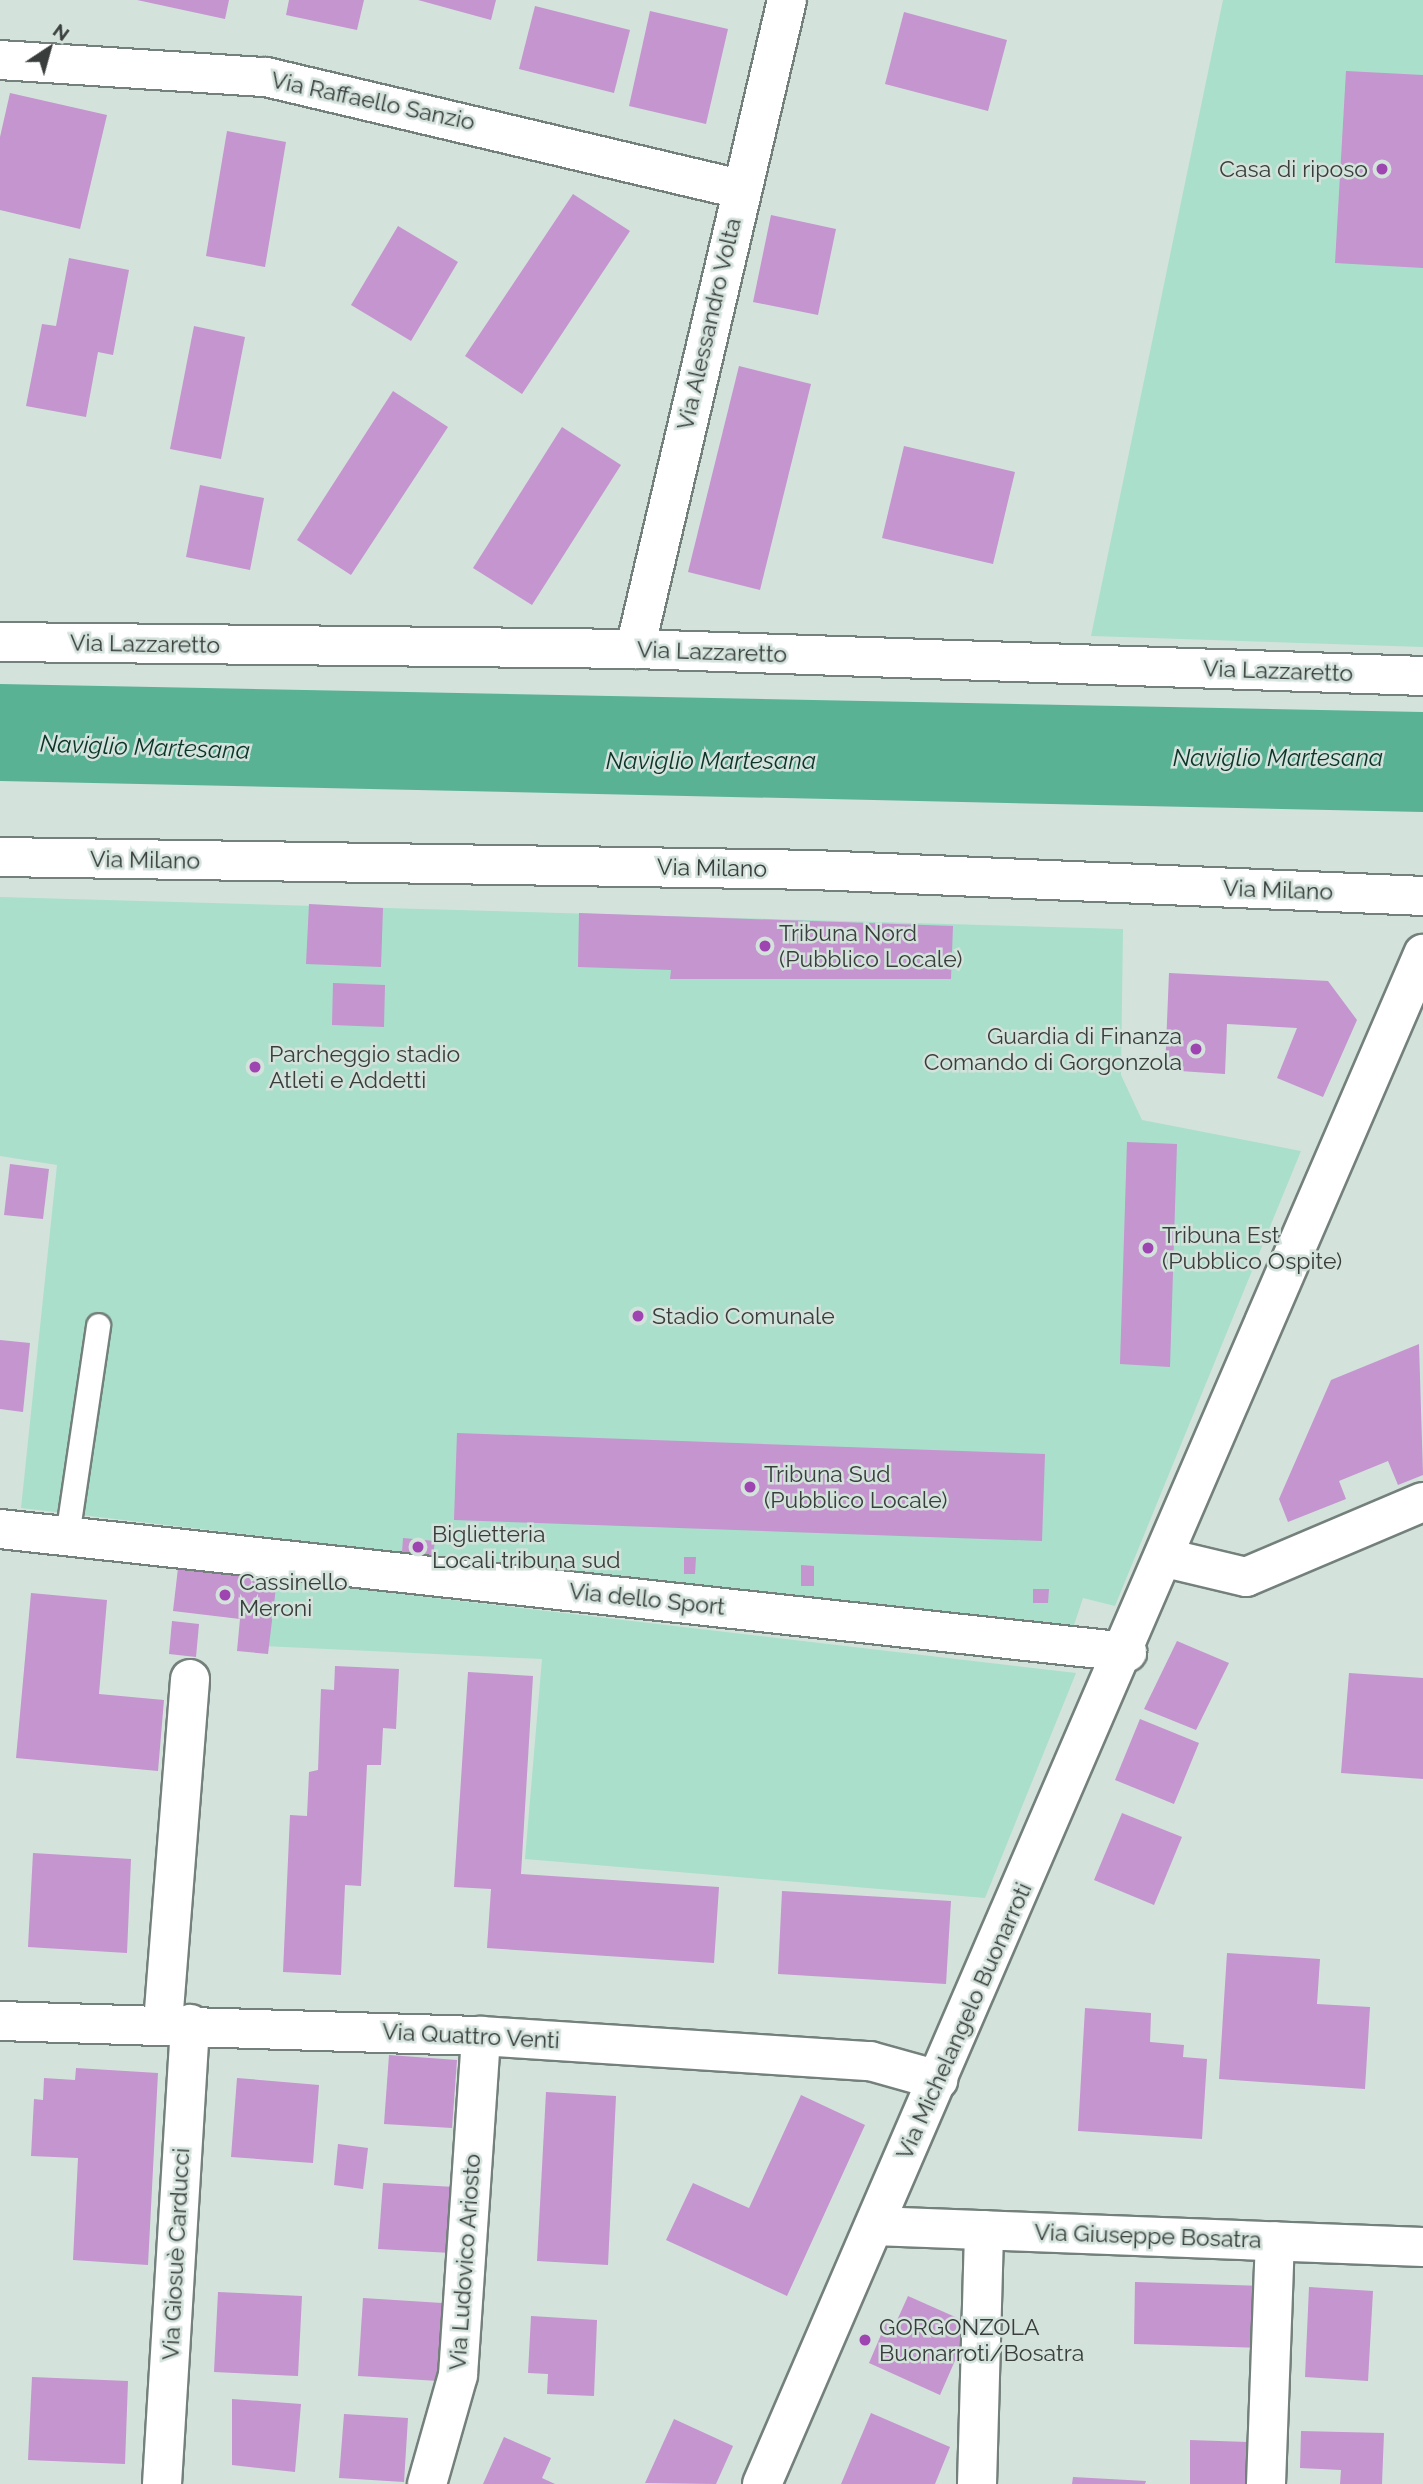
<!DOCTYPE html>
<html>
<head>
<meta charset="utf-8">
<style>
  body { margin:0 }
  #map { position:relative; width:1423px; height:2484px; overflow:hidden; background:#d4e2dc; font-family:Raleway,sans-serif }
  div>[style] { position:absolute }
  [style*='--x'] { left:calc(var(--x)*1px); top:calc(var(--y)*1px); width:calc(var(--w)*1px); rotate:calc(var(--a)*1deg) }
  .green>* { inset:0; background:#aadfcb }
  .water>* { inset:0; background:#5ab295 }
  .building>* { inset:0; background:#c495ce }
  .roads { filter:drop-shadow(2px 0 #73807b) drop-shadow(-2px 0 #73807b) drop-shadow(0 2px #73807b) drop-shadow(0 -2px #73807b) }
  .service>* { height:23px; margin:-11.5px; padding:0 11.5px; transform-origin:11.5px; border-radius:11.5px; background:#fff }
  .minor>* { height:38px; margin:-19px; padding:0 19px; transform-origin:19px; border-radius:19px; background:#fff }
  .tertiary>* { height:38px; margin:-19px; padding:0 19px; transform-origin:19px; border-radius:19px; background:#fff }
  .dots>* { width:19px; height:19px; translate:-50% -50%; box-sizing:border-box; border:4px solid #d4e2dc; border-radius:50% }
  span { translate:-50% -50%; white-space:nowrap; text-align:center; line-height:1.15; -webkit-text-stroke:5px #d4e2dc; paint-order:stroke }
  .street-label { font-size:23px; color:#393e3c }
  .poi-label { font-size:23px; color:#393e3c }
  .right { translate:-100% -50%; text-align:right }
  .left { translate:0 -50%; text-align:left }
  .water-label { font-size:24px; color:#0c3529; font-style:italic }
  .north { position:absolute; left:14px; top:14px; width:70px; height:70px; -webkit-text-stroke:5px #d4e2dc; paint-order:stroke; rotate:36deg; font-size:19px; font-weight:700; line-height:28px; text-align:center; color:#393e3c }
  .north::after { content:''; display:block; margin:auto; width:24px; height:32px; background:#393e3c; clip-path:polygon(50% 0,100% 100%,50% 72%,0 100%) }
</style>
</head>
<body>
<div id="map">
  <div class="green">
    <div style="clip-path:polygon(1223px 0,1423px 0,1423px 647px,1091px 636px)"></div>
    <div style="clip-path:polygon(0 897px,1123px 929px,1121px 1075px,1142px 1120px,1301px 1151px,1115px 1606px,1083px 1598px,1072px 1631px,21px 1508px,57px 1165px,0 1156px)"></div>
    <div style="clip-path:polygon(272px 1579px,1076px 1673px,985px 1898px,525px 1859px,542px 1659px,263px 1646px)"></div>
  </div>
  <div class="water">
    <div style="clip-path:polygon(0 684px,1423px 712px,1423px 812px,0 781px)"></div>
  </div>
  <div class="building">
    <div style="clip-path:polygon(137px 0,229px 0,225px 19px)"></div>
    <div style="clip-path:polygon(289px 0,364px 0,357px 30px,286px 15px)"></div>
    <div style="clip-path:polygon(418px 0,496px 0,491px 20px)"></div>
    <div style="clip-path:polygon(535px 6px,630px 30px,614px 93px,519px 69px)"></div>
    <div style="clip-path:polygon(650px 11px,728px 29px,706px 124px,629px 106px)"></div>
    <div style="clip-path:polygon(904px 12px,1007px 40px,988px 111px,885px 84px)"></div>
    <div style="clip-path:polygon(1346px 71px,1423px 75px,1423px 268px,1335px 263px)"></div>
    <div style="clip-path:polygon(10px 93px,107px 115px,80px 229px,0 210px,0 137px)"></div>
    <div style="clip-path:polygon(227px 131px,286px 142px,265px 267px,206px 256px)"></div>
    <div style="clip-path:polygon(573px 194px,630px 231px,522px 394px,465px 356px)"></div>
    <div style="clip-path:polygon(771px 215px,836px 229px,818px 315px,753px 302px)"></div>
    <div style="clip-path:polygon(398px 226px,458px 262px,411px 341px,351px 305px)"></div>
    <div style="clip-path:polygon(69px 258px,129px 270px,113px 355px,98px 352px,86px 417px,26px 406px,42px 324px,56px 326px)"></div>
    <div style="clip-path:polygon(194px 326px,245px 337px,221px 459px,170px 449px)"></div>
    <div style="clip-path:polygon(739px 366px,811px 384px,760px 590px,688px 572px)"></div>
    <div style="clip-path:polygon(393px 391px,448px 427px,351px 575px,297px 540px)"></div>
    <div style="clip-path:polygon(562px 427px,621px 465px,532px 605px,473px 568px)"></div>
    <div style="clip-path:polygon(904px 446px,1015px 472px,993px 564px,882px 538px)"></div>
    <div style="clip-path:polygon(200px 485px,264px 498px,250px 570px,186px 557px)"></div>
    <div style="clip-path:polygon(309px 904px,383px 908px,381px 967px,306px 964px)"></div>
    <div style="clip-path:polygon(579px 913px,953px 926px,951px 979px,670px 979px,671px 970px,578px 967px)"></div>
    <div style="clip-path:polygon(1169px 973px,1328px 981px,1357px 1020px,1323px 1097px,1277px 1078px,1297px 1028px,1227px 1024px,1225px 1074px,1165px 1070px)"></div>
    <div style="clip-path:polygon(333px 983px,385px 985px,384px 1027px,332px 1025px)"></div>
    <div style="clip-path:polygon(1127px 1142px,1177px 1144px,1170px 1367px,1120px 1364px)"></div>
    <div style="clip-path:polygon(10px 1164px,49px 1169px,43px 1219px,4px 1215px)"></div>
    <div style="clip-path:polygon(0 1340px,30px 1343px,23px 1412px,0 1409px)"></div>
    <div style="clip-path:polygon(1419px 1344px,1423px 1475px,1398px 1485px,1388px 1461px,1339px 1481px,1346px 1499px,1288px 1522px,1279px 1499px,1331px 1380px)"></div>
    <div style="clip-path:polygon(457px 1433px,1045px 1454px,1042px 1541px,454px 1520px)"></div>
    <div style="clip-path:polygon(403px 1538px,435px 1541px,433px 1556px,402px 1553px)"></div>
    <div style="clip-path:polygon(684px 1557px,696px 1557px,695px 1574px,684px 1574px)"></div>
    <div style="clip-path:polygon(801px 1565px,814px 1566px,814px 1586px,801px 1586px)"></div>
    <div style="clip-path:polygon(178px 1568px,277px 1579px,268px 1654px,237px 1651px,240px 1619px,173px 1611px)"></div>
    <div style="clip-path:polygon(1033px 1589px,1049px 1589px,1048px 1603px,1033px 1603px)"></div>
    <div style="clip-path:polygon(31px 1593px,107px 1600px,99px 1694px,164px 1700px,158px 1771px,16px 1758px)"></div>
    <div style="clip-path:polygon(172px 1621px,199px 1624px,196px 1657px,169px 1654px)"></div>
    <div style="clip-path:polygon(1177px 1641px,1229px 1663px,1196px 1730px,1144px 1709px)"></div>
    <div style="clip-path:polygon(335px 1666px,399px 1669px,396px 1729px,383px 1728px,381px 1765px,367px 1765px,361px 1886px,345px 1885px,341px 1975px,283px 1972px,290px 1815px,307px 1816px,309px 1772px,318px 1770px,321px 1689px,334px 1690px)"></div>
    <div style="clip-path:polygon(468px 1672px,533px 1676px,521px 1874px,719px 1887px,714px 1963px,487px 1948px,491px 1889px,454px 1887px)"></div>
    <div style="clip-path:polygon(1349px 1673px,1423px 1678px,1423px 1779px,1341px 1773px)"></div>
    <div style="clip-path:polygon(1140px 1719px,1199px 1743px,1174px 1804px,1115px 1780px)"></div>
    <div style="clip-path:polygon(1122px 1813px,1182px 1837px,1154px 1905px,1094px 1880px)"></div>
    <div style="clip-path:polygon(33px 1853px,131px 1859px,127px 1953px,28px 1947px)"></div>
    <div style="clip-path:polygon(782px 1891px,951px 1901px,946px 1984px,778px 1974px)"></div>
    <div style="clip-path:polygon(1227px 1953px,1320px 1959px,1317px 2004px,1370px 2007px,1365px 2089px,1219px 2079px)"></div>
    <div style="clip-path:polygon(1085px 2008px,1151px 2013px,1150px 2042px,1184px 2045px,1183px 2057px,1207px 2059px,1202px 2139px,1078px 2131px)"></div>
    <div style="clip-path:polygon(389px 2055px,457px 2060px,452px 2128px,384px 2124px)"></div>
    <div style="clip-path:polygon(76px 2068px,158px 2073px,148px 2265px,73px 2260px,78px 2158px,31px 2156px,34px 2099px,43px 2100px,44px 2078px,75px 2080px)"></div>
    <div style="clip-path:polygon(237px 2078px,319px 2085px,313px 2163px,231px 2157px)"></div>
    <div style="clip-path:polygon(546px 2092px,616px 2096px,608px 2265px,537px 2261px)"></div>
    <div style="clip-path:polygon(801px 2095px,865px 2125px,787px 2296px,666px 2240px,693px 2183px,749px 2208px)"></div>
    <div style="clip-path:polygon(338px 2144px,368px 2148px,363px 2189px,334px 2185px)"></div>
    <div style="clip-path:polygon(383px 2183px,455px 2187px,451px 2253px,378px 2249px)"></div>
    <div style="clip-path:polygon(1135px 2282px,1265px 2286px,1263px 2348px,1134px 2344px)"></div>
    <div style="clip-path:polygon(1309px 2287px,1373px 2291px,1368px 2381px,1305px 2377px)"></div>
    <div style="clip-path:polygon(218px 2292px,302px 2296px,298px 2376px,214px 2372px)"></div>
    <div style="clip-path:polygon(908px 2296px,971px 2324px,940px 2395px,869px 2363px,886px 2323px,894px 2327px)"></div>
    <div style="clip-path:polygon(363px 2298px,442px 2303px,438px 2381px,358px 2376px)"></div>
    <div style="clip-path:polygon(531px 2316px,597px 2320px,594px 2396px,547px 2394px,548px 2374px,528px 2373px)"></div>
    <div style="clip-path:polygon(32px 2377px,128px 2381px,125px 2464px,28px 2460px)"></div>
    <div style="clip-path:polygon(232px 2399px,301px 2404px,295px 2472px,232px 2465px)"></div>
    <div style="clip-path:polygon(871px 2413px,950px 2447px,935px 2484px,841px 2484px)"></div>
    <div style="clip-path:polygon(344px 2414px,408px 2418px,404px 2482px,339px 2478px)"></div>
    <div style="clip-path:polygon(674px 2419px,733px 2446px,716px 2484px,645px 2483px)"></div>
    <div style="clip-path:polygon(1301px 2431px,1384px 2433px,1382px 2484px,1340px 2484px,1341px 2470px,1300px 2468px)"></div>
    <div style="clip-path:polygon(504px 2437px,551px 2458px,542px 2478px,555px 2484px,483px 2484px)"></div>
    <div style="clip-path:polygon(1190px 2440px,1248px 2442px,1247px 2484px,1190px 2484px)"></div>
    <div style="clip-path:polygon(1073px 2477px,1146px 2481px,1145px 2484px,1072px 2484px)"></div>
  </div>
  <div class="roads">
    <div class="service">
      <div style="--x:67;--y:1536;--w:213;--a:-81.6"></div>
    </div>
    <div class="minor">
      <div style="--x:0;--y:60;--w:267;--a:3.7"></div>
      <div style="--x:266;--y:77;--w:487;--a:13.3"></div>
      <div style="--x:0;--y:642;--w:635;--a:0.63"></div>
      <div style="--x:635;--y:649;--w:788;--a:1.96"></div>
      <div style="--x:635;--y:649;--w:667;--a:-76.82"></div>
      <div style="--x:0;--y:1529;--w:1134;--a:6.23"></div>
      <div style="--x:1166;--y:1558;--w:82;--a:13.4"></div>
      <div style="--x:1246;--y:1577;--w:192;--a:-23"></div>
      <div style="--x:0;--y:2021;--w:481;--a:1.8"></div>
      <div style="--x:481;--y:2036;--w:390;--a:3.7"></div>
      <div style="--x:870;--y:2061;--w:71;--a:15.6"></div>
      <div style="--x:163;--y:2023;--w:345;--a:-85.5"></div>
      <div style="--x:874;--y:2226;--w:549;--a:2.19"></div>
      <div style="--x:162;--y:2484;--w:461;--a:-86.5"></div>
      <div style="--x:427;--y:2484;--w:113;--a:-74.1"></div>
      <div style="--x:458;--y:2375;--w:340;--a:-86.1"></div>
      <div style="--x:762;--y:2484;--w:1667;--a:-66.63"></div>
      <div style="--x:977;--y:2484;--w:254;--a:-88.4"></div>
      <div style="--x:1266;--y:2484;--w:243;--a:-87.9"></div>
    </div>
    <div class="tertiary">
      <div style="--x:0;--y:857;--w:814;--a:0.91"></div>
      <div style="--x:814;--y:870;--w:610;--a:2.44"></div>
    </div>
  </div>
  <div class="dots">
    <div style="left:1382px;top:169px;background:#9e45b1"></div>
    <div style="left:765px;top:946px;background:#9e45b1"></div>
    <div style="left:1196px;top:1049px;background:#9e45b1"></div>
    <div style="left:255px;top:1067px;background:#9e45b1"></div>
    <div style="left:1148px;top:1248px;background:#9e45b1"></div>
    <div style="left:638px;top:1316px;background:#9e45b1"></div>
    <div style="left:750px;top:1487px;background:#9e45b1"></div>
    <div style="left:418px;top:1547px;background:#9e45b1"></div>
    <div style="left:225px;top:1595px;background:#9e45b1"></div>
    <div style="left:865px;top:2340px;background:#9e45b1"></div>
  </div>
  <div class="street-label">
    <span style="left:373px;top:101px;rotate:12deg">Via Raffaello Sanzio</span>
    <span style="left:709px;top:324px;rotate:-77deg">Via Alessandro Volta</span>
    <span style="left:145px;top:644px;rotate:1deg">Via Lazzaretto</span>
    <span style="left:712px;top:652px;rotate:2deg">Via Lazzaretto</span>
    <span style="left:1278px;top:671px;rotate:2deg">Via Lazzaretto</span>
    <span style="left:145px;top:860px;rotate:1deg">Via Milano</span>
    <span style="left:712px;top:868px;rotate:1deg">Via Milano</span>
    <span style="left:1278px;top:890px;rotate:2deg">Via Milano</span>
    <span style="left:647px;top:1599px;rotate:6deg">Via dello Sport</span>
    <span style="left:964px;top:2021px;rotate:-66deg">Via Michelangelo Buonarroti</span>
    <span style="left:471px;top:2036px;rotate:3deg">Via Quattro Venti</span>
    <span style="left:1148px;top:2236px;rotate:2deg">Via Giuseppe Bosatra</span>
    <span style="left:176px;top:2254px;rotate:-87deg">Via Giosuè Carducci</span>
    <span style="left:465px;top:2262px;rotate:-86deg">Via Ludovico Ariosto</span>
  </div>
  <div class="poi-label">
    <span class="right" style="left:1368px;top:169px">Casa di riposo</span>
    <span class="left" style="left:779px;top:946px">Tribuna Nord<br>(Pubblico Locale)</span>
    <span class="right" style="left:1182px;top:1049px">Guardia di Finanza<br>Comando di Gorgonzola</span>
    <span class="left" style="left:269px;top:1067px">Parcheggio stadio<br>Atleti e Addetti</span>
    <span class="left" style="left:1162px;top:1248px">Tribuna Est<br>(Pubblico Ospite)</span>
    <span class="left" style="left:652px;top:1316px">Stadio Comunale</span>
    <span class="left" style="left:764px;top:1487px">Tribuna Sud<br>(Pubblico Locale)</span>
    <span class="left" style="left:432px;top:1547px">Biglietteria<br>Locali tribuna sud</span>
    <span class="left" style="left:239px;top:1595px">Cassinello<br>Meroni</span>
    <span class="left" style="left:879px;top:2340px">GORGONZOLA<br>Buonarroti/Bosatra</span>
  </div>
  <div class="water-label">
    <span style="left:145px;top:747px;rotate:2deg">Naviglio Martesana</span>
    <span style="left:1278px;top:758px">Naviglio Martesana</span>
    <span style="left:711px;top:761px">Naviglio Martesana</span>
  </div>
  <div class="north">N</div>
</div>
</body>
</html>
